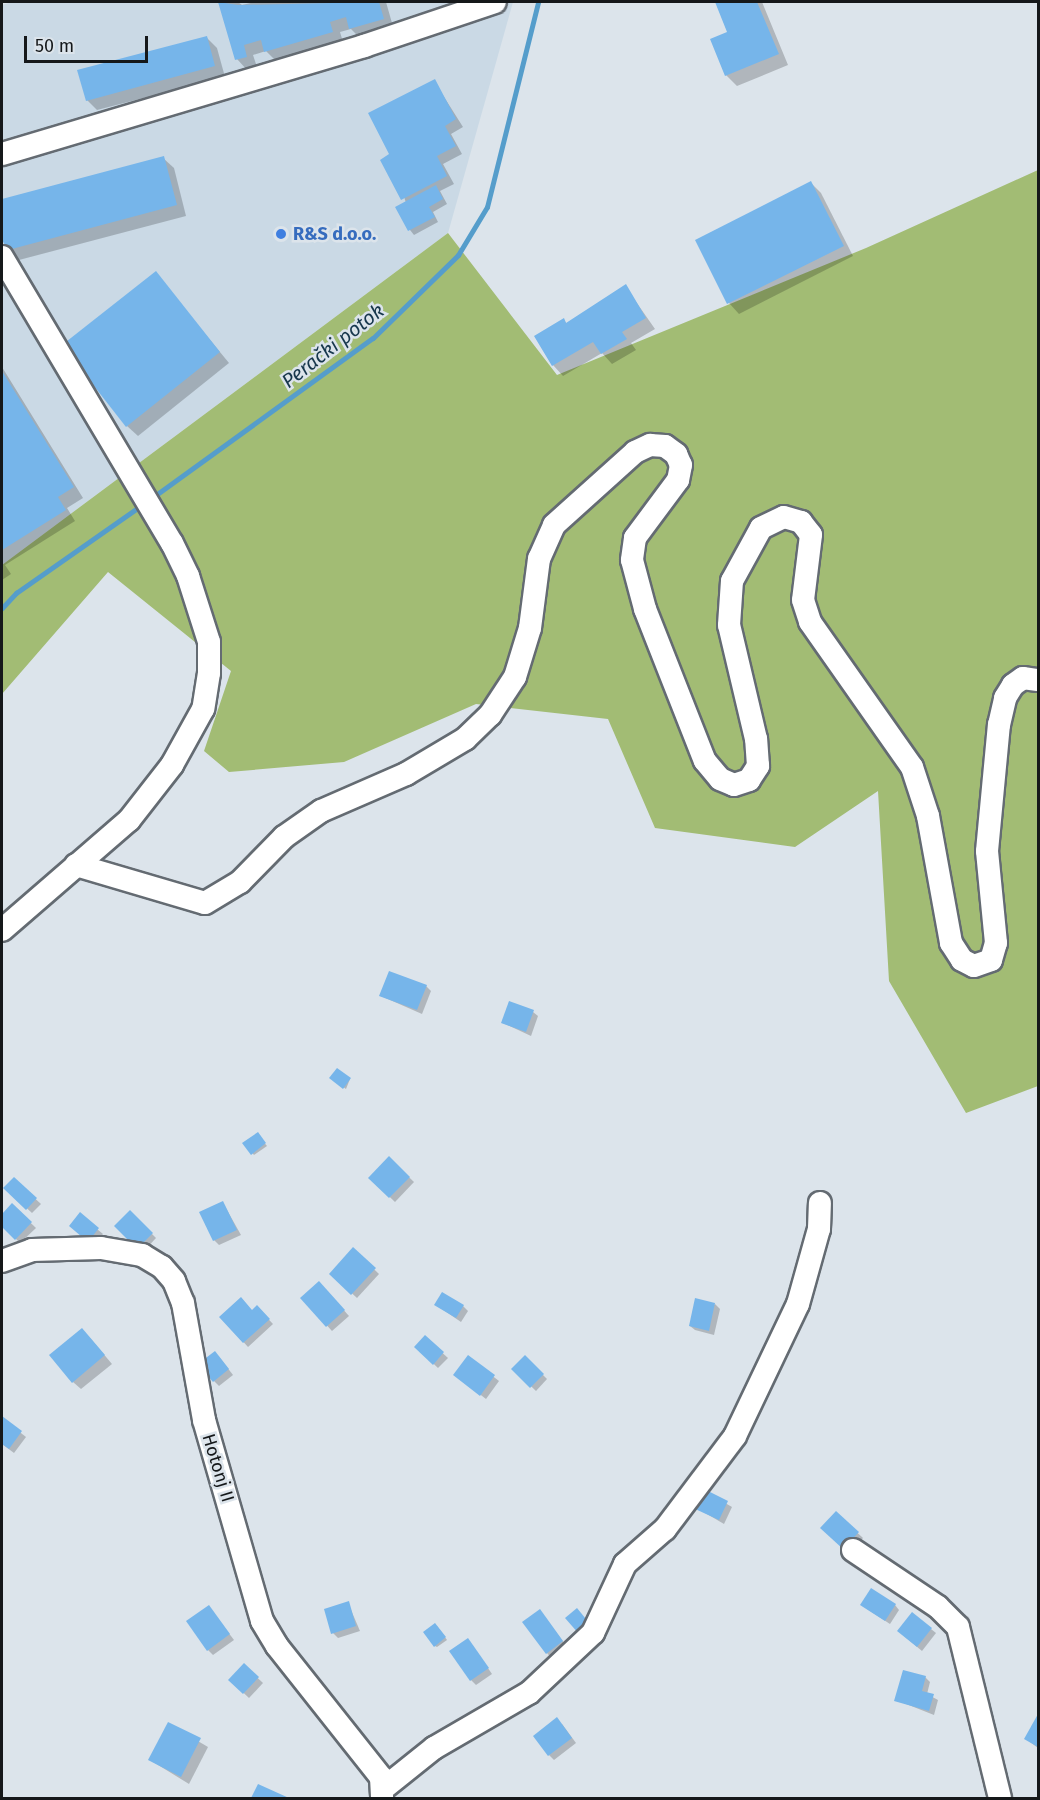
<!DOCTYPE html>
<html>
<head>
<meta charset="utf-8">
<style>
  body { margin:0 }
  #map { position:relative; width:1040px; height:1800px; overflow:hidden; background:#dce4eb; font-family:"Fira Sans",sans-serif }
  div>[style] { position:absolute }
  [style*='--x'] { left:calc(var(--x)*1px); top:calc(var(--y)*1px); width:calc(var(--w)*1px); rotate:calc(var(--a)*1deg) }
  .built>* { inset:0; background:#cad9e5 }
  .forest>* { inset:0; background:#a2bc74 }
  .shadow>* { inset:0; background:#0003 }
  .stream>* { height:5px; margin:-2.5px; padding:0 2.5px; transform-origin:2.5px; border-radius:2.5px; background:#559dcb }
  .building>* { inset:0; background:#76b5ea }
  .roads { filter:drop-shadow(2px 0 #646b72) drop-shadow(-2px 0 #646b72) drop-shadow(0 2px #646b72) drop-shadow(0 -2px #646b72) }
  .minor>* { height:22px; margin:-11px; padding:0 11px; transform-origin:11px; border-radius:11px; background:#fff }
  .dots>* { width:16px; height:16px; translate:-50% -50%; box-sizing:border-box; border:3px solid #dce4eb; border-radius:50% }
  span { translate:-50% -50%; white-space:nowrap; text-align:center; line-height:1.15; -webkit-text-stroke:5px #dce4eb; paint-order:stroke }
  .shop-label { font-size:18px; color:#366cbe; font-weight:700 }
  .left { translate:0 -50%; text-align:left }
  .street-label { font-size:18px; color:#15181a }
  .water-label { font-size:20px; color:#17374c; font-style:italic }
  .frame { position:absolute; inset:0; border:3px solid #15181a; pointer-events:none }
  .scale { position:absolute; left:24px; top:36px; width:124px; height:27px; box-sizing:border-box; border:3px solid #15181a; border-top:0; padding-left:8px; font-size:18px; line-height:21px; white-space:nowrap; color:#15181a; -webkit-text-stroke:4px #dce4eb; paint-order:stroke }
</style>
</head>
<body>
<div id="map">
  <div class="built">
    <div style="clip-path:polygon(12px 2px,513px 2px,448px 233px,2px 565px,2px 5px)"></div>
  </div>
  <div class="forest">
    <div style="clip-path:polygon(1038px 170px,1038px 1086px,966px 1113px,889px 981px,878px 791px,795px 847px,655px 828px,608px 719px,476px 704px,344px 762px,229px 772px,204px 751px,231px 671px,108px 572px,2px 694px,2px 565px,448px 233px,557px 375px,866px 248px)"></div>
  </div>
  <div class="shadow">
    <div style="clip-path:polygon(238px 2px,242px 5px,255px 2px,386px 2px,394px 30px,361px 39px,351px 29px,340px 32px,343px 42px,276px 61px,266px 51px,253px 55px,257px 67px,247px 70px,237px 59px,220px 3px)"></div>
    <div style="clip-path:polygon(716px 2px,762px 2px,788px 65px,737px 86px,726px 75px,729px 33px)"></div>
    <div style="clip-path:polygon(207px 38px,217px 48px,225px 77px,97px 110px,87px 100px)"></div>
    <div style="clip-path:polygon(434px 81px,463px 127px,451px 134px,462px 154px,443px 164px,454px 184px,440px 191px,447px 204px,433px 212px,438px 222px,414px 235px,410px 230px,406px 203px,391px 155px)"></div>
    <div style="clip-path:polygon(163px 158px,174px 168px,186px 216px,19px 260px,2px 237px,2px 200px)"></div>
    <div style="clip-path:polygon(811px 183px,821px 193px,853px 256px,739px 314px,729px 303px,697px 240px)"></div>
    <div style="clip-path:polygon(155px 273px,229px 363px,138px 436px,127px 426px)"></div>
    <div style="clip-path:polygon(625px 286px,655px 329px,631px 343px,636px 350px,612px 364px,602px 353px,563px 376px,553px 365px,564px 320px,567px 324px)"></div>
    <div style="clip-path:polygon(2px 367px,83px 498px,67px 508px,75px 521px,5px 565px,11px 574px,2px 580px)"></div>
    <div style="clip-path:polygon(426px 986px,431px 991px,422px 1014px,381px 996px)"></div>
    <div style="clip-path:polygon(533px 1012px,538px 1016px,531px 1036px,503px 1023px)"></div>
    <div style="clip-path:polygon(350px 1079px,346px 1089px,333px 1080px)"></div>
    <div style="clip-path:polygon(257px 1134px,267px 1146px,254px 1155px,245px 1144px)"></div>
    <div style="clip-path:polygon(389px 1158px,414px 1182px,395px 1202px,370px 1178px)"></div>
    <div style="clip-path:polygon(14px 1179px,41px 1204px,32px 1213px,5px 1188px)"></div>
    <div style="clip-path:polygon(223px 1203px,241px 1235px,219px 1245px,214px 1240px)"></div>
    <div style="clip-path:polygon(12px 1205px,36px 1228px,20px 1243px,2px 1225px,2px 1216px)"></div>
    <div style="clip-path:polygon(130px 1212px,156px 1238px,143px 1252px)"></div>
    <div style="clip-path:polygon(80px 1215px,103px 1234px,93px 1246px)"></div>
    <div style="clip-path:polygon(353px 1249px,379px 1274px,357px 1298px,331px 1274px)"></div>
    <div style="clip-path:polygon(324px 1288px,349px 1316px,332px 1331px,302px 1298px)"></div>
    <div style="clip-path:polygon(715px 1304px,720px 1309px,714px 1335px,695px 1330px,690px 1326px)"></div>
    <div style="clip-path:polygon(436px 1305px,463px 1306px,468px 1311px,461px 1322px)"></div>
    <div style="clip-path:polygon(257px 1307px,273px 1324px,248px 1347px,221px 1317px,252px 1312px)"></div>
    <div style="clip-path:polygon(425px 1337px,448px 1358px,438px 1368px,416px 1347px)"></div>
    <div style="clip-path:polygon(90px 1338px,112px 1364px,81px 1389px,73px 1382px)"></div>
    <div style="clip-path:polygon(468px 1357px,499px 1381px,486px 1399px,455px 1375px)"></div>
    <div style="clip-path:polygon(525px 1357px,547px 1379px,536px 1391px,513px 1369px)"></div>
    <div style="clip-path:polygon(220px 1358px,233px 1375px,219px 1386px,214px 1381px)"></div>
    <div style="clip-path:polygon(2px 1418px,26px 1437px,14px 1453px,2px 1444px)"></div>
    <div style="clip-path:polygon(703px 1490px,732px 1507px,724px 1524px,695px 1507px)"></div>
    <div style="clip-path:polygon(836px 1513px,863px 1538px,849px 1553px)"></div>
    <div style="clip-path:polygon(348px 1603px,360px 1631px,338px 1638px,333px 1633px)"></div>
    <div style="clip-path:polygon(895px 1605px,899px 1610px,890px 1624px,867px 1609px)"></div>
    <div style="clip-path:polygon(209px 1607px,234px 1640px,213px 1655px,208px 1650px)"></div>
    <div style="clip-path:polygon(544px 1616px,567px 1647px,551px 1658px,547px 1653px)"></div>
    <div style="clip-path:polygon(437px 1626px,447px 1640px,437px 1647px,435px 1646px)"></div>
    <div style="clip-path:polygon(931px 1629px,936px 1633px,922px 1651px,904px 1636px)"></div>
    <div style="clip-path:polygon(472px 1645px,492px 1674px,476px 1685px,471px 1680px)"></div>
    <div style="clip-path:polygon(244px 1665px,263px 1683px,249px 1698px,230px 1680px)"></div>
    <div style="clip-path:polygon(925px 1677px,930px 1682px,927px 1694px,938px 1700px,934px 1715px,896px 1700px)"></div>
    <div style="clip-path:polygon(1038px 1717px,1038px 1748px,1026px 1739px)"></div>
    <div style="clip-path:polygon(169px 1724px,208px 1747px,189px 1784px,150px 1760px)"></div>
    <div style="clip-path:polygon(562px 1724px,576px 1743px,554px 1760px,549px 1755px)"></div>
  </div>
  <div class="stream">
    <div style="--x:153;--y:497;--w:271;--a:-35.9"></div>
    <div style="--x:373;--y:338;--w:119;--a:-44.3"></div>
    <div style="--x:458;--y:255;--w:56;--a:-58.9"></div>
    <div style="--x:487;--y:207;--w:211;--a:-76"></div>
    <div style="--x:2;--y:608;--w:21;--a:-47"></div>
    <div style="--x:16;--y:593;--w:155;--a:-35"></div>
  </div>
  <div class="building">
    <div style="clip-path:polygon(218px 2px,238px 5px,379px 2px,384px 19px,349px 29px,346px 17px,330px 22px,333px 32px,264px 52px,261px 40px,244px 45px,247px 57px,235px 60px)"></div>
    <div style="clip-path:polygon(715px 2px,757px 2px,779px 54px,725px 76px,710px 39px,727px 32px)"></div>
    <div style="clip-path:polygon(207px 36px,215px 66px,86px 101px,77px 70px)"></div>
    <div style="clip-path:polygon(435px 79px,456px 119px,445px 126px,456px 146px,437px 156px,447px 176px,401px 200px,380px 160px,389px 154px,368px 113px)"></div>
    <div style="clip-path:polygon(164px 156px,177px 205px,8px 250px,2px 240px,2px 199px)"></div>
    <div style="clip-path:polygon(811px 181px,844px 246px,727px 304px,695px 240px)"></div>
    <div style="clip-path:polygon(436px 185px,443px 199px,429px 207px,435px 217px,408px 231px,395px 207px)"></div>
    <div style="clip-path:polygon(156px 271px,220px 352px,126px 427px,62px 345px)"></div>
    <div style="clip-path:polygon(626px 284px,646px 318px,622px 332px,627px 339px,601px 354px,593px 342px,552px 366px,534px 336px,564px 318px,566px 323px)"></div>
    <div style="clip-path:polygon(2px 371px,74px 487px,58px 497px,66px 510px,2px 550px)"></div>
    <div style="clip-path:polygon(389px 971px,427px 985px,417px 1010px,379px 996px)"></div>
    <div style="clip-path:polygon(509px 1001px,534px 1010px,526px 1032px,501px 1023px)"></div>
    <div style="clip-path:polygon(337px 1068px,351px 1078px,343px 1089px,329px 1078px)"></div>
    <div style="clip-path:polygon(258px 1132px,266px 1143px,251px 1155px,242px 1143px)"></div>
    <div style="clip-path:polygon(389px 1156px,410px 1177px,389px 1198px,368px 1178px)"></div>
    <div style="clip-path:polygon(14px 1177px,37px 1198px,26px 1210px,3px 1188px)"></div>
    <div style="clip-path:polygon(223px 1201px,237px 1230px,213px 1241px,199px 1212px)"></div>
    <div style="clip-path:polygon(12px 1203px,32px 1222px,15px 1240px,2px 1227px,2px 1214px)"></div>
    <div style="clip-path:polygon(130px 1210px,153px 1233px,137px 1249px,114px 1226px)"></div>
    <div style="clip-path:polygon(80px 1212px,99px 1228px,88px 1242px,69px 1226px)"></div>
    <div style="clip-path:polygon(353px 1247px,376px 1268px,351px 1295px,329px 1274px)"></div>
    <div style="clip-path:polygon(319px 1281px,345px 1310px,326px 1327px,300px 1298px)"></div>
    <div style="clip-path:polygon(442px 1292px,464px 1305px,456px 1318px,434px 1305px)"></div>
    <div style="clip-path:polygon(241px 1297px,252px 1310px,257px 1305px,270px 1319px,243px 1343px,219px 1317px)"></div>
    <div style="clip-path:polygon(695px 1298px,715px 1303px,709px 1331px,689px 1326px)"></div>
    <div style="clip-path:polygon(82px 1328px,105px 1355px,72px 1383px,49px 1355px)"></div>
    <div style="clip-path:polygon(425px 1335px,444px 1352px,433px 1365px,414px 1347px)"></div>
    <div style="clip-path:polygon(215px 1351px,229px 1369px,213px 1382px,198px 1364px)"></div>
    <div style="clip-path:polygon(468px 1355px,495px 1375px,480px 1396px,453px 1375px)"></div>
    <div style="clip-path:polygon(525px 1355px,544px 1374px,530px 1388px,511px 1369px)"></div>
    <div style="clip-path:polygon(2px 1416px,22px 1431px,9px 1449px,2px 1444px)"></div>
    <div style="clip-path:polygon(702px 1488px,728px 1501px,719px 1520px,693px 1508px)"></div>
    <div style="clip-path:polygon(836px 1511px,859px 1532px,843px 1549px,820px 1528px)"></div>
    <div style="clip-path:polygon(871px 1588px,896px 1604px,885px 1621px,860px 1605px)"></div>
    <div style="clip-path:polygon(349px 1601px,356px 1626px,331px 1634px,324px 1609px)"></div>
    <div style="clip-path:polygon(209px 1605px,230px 1634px,207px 1651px,186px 1621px)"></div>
    <div style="clip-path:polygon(577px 1608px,590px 1624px,579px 1634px,565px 1618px)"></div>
    <div style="clip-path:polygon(540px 1609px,563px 1641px,546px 1654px,522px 1622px)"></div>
    <div style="clip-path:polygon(912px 1612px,932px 1628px,917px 1647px,897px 1631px)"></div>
    <div style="clip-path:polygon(435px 1623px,446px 1637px,434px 1647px,423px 1632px)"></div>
    <div style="clip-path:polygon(468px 1638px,489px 1668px,470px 1681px,449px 1651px)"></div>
    <div style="clip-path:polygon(244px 1663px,259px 1677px,243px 1694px,228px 1680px)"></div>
    <div style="clip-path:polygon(903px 1670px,926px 1676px,922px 1691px,934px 1694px,929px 1711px,894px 1701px)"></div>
    <div style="clip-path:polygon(1038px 1714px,1038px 1747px,1024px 1739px)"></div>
    <div style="clip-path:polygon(557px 1717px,572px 1738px,548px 1756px,533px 1736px)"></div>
    <div style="clip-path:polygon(168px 1722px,201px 1738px,181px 1777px,148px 1760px)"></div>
    <div style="clip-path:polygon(258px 1784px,289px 1798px,251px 1798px)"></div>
  </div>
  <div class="roads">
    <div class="minor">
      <div style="--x:2;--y:154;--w:378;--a:-16.6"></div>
      <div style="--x:364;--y:46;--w:138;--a:-18.6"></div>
      <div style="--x:2;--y:257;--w:333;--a:59.3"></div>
      <div style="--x:172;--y:543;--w:37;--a:64"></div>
      <div style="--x:188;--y:576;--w:69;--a:72.3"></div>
      <div style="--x:209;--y:642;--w:31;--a:90"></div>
      <div style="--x:209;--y:673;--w:36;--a:99"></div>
      <div style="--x:203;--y:709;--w:64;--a:119"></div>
      <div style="--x:172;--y:765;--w:70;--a:128"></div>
      <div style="--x:129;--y:820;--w:168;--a:139.1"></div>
      <div style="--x:76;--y:865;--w:134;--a:16.4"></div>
      <div style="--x:205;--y:903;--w:41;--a:-31"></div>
      <div style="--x:240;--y:882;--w:63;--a:-45.6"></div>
      <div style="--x:284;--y:837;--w:45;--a:-35.1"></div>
      <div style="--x:321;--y:811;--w:93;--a:-23.5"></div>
      <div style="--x:406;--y:774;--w:69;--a:-30.7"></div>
      <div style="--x:465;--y:739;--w:35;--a:-44"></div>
      <div style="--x:490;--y:715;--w:45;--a:-56.7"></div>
      <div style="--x:515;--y:677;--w:51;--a:-73"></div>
      <div style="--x:530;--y:628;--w:70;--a:-82.6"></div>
      <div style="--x:539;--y:559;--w:37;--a:-66"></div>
      <div style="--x:554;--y:525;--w:109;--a:-42"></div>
      <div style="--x:635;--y:452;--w:17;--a:-25"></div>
      <div style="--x:650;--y:445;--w:15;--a:4"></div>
      <div style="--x:665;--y:446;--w:14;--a:36"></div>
      <div style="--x:676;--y:454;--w:12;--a:66"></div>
      <div style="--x:681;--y:465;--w:15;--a:101"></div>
      <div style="--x:678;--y:480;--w:72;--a:126.6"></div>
      <div style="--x:635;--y:538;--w:22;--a:98"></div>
      <div style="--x:632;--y:560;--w:51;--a:75.1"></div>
      <div style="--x:645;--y:609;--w:163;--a:68.5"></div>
      <div style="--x:705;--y:761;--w:23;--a:50"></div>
      <div style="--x:720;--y:779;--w:15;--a:23"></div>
      <div style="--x:734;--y:785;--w:16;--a:-18"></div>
      <div style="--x:749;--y:780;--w:17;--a:-57"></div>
      <div style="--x:758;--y:766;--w:27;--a:-94"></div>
      <div style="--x:756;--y:739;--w:117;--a:-103.3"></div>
      <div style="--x:729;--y:625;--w:44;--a:-86.1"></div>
      <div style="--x:732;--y:581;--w:60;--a:-61.3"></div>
      <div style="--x:761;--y:528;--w:25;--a:-26"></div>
      <div style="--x:784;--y:517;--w:18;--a:16"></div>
      <div style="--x:801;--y:522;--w:16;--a:52"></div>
      <div style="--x:811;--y:535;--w:65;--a:97"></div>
      <div style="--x:803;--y:600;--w:23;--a:72"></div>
      <div style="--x:810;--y:622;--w:177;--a:54.9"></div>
      <div style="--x:912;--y:767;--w:52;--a:71.9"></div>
      <div style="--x:928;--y:816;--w:129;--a:79.7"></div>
      <div style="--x:951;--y:943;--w:20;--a:57"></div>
      <div style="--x:962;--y:960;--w:13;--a:27"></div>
      <div style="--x:974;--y:966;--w:18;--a:-19"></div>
      <div style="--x:991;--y:960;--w:18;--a:-74"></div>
      <div style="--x:996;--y:943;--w:92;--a:-95.6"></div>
      <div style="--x:987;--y:851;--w:127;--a:-84.6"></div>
      <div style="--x:999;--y:725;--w:28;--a:-77"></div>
      <div style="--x:1005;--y:698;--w:15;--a:-58"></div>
      <div style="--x:1013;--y:685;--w:12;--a:-35"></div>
      <div style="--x:1023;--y:678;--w:15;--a:8"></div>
      <div style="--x:2;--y:1261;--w:32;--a:-20"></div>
      <div style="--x:32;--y:1250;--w:69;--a:-1.7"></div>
      <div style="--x:101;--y:1248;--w:42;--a:9.7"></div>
      <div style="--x:142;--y:1255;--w:23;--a:31"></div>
      <div style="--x:162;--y:1267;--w:18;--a:49"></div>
      <div style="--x:174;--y:1281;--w:24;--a:68"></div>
      <div style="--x:183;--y:1303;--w:119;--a:79.8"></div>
      <div style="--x:204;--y:1420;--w:209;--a:73.9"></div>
      <div style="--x:262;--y:1621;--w:29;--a:59"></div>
      <div style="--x:277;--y:1646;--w:167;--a:51.6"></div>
      <div style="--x:381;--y:1777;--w:21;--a:87"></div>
      <div style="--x:853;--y:1550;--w:102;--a:33.8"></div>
      <div style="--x:938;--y:1607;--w:28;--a:45"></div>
      <div style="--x:958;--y:1627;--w:176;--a:76.2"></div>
      <div style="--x:384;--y:1788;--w:64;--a:-38.7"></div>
      <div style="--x:434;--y:1748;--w:110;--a:-30.1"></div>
      <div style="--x:529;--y:1693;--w:88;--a:-43.2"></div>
      <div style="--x:593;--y:1633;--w:76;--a:-65.1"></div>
      <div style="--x:625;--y:1564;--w:53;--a:-41.2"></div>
      <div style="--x:665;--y:1529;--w:116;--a:-53"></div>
      <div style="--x:735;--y:1436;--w:146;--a:-64.5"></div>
      <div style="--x:798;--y:1304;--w:78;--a:-74.4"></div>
      <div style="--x:819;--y:1229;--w:26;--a:-88"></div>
    </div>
  </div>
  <div class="dots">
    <div style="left:281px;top:234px;background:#3f7fe0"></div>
  </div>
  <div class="shop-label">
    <span class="left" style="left:293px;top:234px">R&amp;S d.o.o.</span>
  </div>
  <div class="street-label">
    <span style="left:218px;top:1468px;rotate:73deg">Hotonj II</span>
  </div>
  <div class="water-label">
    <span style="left:333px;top:346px;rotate:-38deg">Perački potok</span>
  </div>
  <div class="frame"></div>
  <div class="scale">50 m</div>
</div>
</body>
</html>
